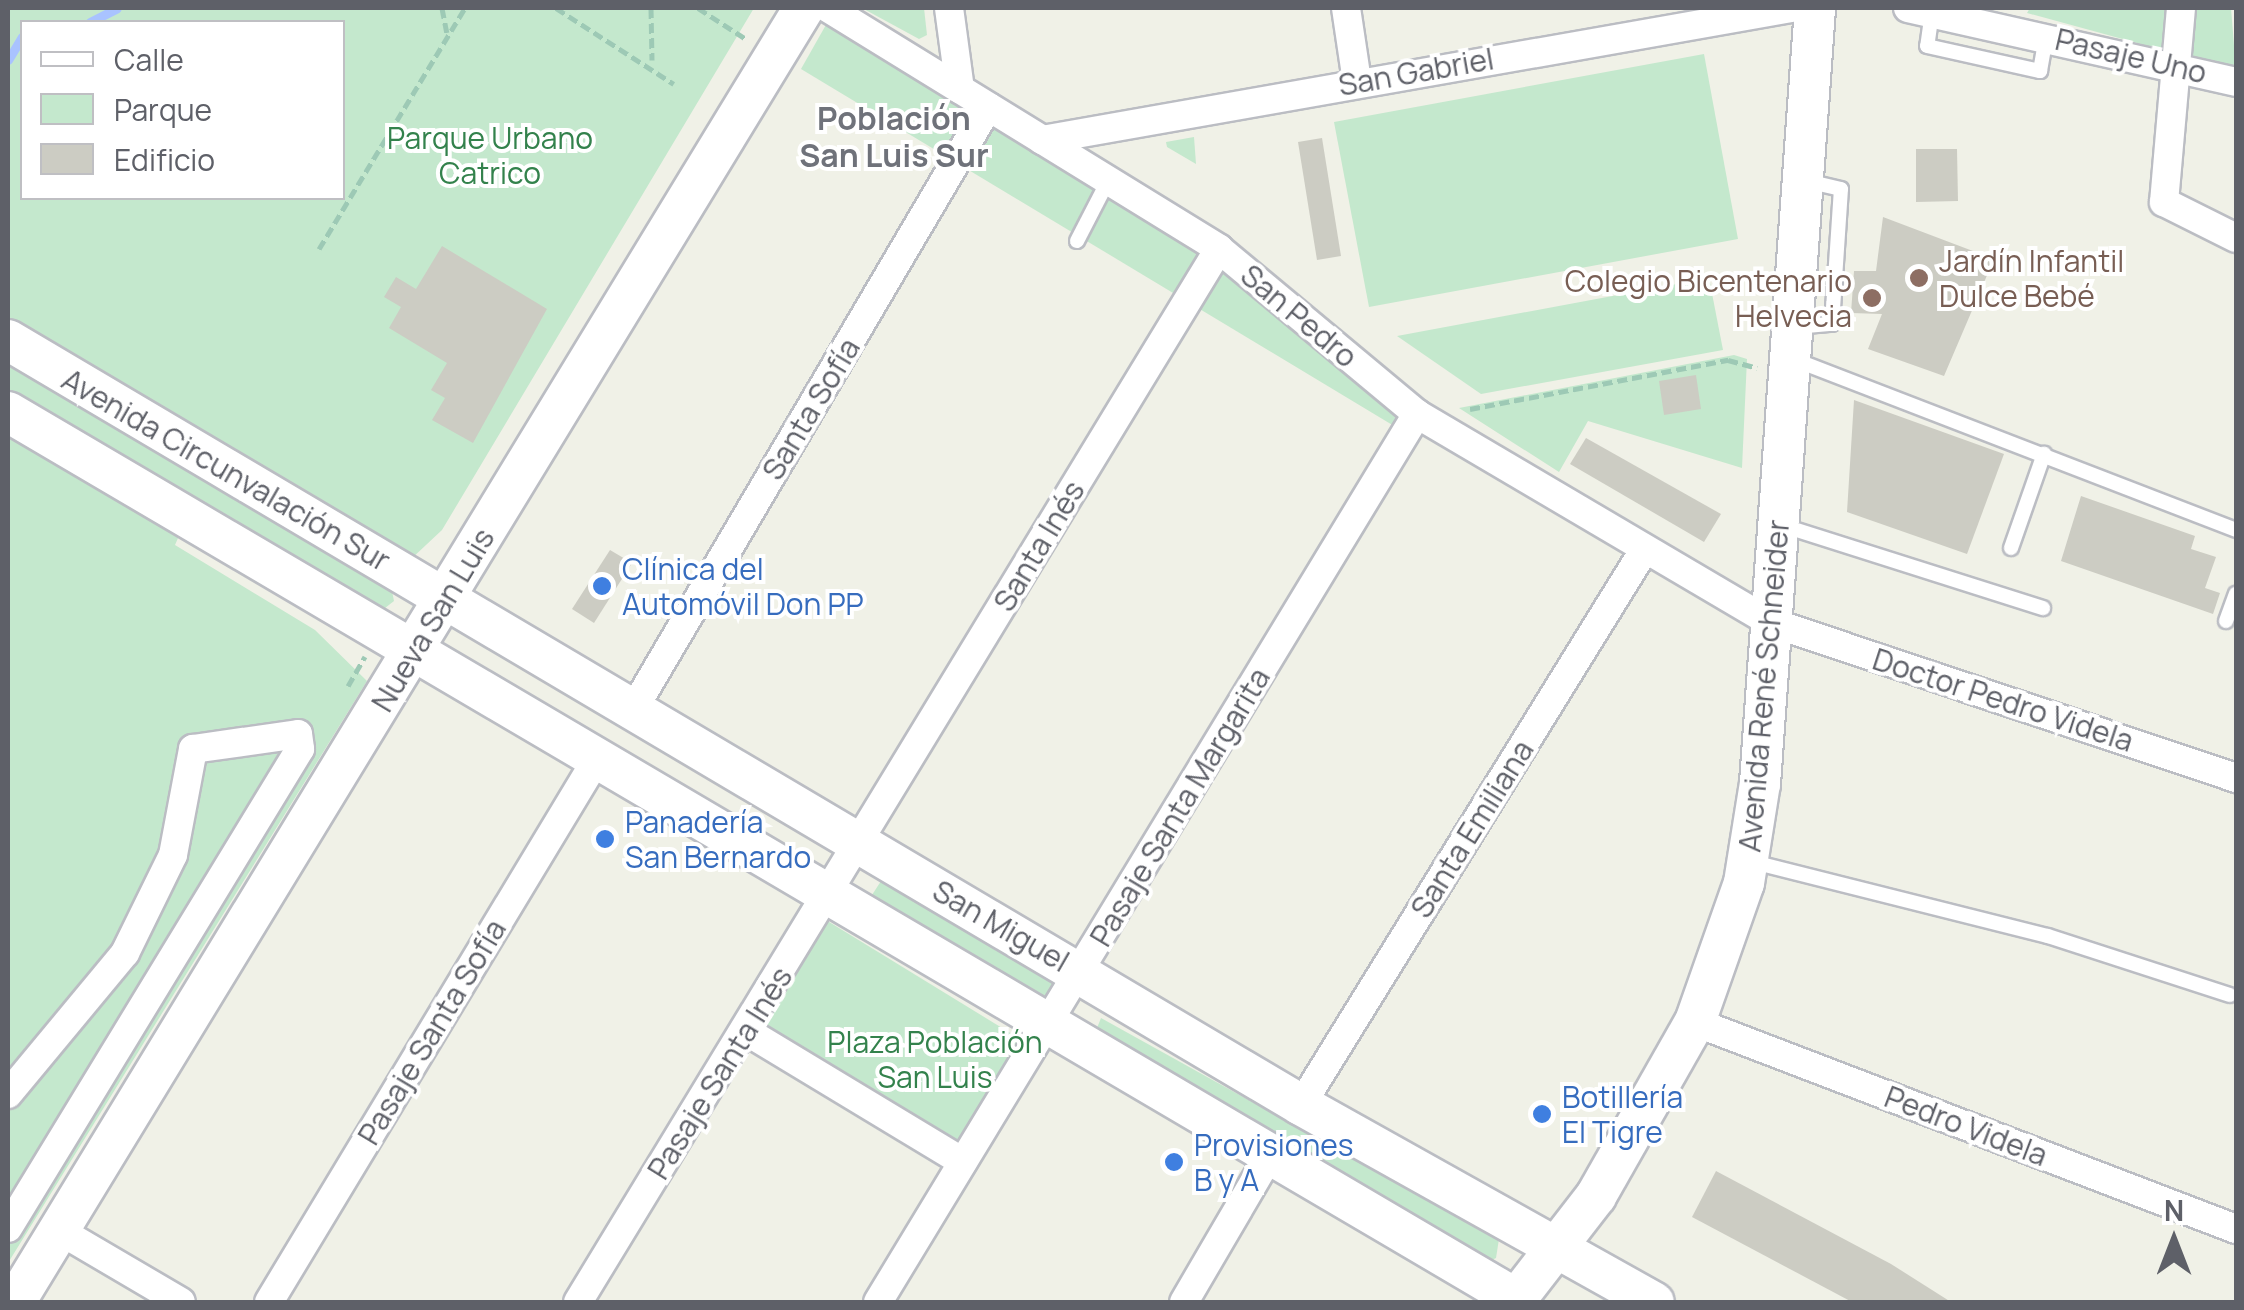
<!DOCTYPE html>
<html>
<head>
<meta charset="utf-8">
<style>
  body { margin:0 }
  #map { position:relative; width:2244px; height:1310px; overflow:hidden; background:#f0f1e7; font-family:Manrope,sans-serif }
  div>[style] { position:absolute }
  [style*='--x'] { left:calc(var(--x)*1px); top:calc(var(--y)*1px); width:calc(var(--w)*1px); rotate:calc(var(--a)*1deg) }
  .green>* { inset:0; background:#c4e8cd }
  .stream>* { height:9px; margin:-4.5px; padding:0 4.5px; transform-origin:4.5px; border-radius:4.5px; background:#a9c3ff }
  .building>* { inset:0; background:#ccccc3 }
  .path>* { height:5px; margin-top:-2.5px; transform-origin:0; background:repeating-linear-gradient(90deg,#9dc9b5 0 10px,transparent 0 15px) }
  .roads { filter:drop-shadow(2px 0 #bbbdc3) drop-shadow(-2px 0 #bbbdc3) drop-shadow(0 2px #bbbdc3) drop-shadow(0 -2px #bbbdc3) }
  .lane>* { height:14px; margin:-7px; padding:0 7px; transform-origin:7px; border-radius:7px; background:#fff }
  .street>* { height:28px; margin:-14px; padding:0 14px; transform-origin:14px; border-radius:14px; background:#fff }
  .secondary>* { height:40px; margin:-20px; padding:0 20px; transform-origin:20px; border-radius:20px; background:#fff }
  .dots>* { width:28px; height:28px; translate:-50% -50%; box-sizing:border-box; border:5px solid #fff; border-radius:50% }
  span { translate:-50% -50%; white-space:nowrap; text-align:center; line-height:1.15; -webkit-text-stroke:8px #fff; paint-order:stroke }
  .street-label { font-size:30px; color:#5e6068 }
  .park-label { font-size:30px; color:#33824c }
  .education-label { font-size:30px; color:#785e54 }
  .left { translate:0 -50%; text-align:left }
  .right { translate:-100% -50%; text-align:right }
  .shop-label { font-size:30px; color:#366cbe }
  .neighbourhood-label { font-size:32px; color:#6f727a; font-weight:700 }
  .frame { position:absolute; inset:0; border:10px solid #5e6068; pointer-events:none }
  .legend { position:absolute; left:20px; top:20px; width:325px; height:180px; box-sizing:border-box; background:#fff; border:2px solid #bfbfc3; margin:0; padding:12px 18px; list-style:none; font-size:30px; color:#5e6068 }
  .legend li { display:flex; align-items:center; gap:20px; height:50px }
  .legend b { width:50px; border:2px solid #bfbfc3 }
  .north { position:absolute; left:2124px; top:1190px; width:100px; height:100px; -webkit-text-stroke:8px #fff; paint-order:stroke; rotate:0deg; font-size:28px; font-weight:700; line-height:40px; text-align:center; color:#5e6068 }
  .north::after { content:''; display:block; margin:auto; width:35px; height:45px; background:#5e6068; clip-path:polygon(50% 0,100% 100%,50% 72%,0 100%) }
</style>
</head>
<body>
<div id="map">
  <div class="green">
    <div style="clip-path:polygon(evenodd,8px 8px,754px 8px,442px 530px,410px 560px,205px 477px,392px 591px,394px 601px,380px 612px,194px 501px,175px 545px,315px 630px,367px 681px,8px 1263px,8px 8px,22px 22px,342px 22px,342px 198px,22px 198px,22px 22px)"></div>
    <div style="clip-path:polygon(862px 8px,924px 8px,927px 35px,919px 39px)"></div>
    <div style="clip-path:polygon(2030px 8px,2231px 8px,2236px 70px,2027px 13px)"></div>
    <div style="clip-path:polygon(827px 23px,1246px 283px,1403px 419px,1399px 429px,801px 69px)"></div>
    <div style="clip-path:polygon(1704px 54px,1738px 239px,1369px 307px,1334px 122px)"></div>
    <div style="clip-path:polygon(1194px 137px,1196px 164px,1167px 147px,1166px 142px)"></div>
    <div style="clip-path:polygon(1709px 278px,1723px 350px,1481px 394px,1397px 336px)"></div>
    <div style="clip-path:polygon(1734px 355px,1747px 359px,1742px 468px,1588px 421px,1559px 472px,1459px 408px)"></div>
    <div style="clip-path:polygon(883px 878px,1055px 981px,1043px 1004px,870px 898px)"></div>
    <div style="clip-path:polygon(821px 917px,1025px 1042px,962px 1150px,759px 1023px)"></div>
    <div style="clip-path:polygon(1101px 1018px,1499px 1239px,1496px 1258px,1486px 1263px,1093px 1038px)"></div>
  </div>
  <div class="stream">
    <div style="--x:90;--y:22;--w:30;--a:-27"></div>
    <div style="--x:8;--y:60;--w:27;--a:-59"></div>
  </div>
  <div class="building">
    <div style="clip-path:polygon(1322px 138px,1341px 256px,1317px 260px,1298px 142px)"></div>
    <div style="clip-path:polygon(1916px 149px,1957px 149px,1958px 201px,1916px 202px)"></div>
    <div style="clip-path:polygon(1883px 217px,1994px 259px,1944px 376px,1868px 349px,1882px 314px,1851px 313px,1854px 271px,1876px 271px)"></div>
    <div style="clip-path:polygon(442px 246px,547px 309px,473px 443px,432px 420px,445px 398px,431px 390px,447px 363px,389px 328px,401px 307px,384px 297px,396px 277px,416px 289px)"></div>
    <div style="clip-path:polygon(1696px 375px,1701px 409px,1664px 415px,1659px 381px)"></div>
    <div style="clip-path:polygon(1854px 400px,2004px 454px,1967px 554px,1847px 512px)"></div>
    <div style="clip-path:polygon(1586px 438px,1721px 514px,1704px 542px,1570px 464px)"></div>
    <div style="clip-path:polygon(2081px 496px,2195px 536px,2191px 549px,2216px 557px,2205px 588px,2220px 593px,2213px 614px,2061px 561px)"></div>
    <div style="clip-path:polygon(610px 550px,632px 563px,594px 623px,572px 609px)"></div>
    <div style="clip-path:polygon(1716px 1171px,1891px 1264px,1951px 1302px,1852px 1302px,1692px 1217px)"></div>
  </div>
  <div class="path">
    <div style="--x:442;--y:8;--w:25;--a:79"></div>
    <div style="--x:556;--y:8;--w:140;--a:32.8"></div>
    <div style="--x:651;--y:8;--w:52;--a:88.9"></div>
    <div style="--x:698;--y:8;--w:57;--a:32.9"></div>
    <div style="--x:319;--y:249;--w:282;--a:-58.8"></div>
    <div style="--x:1470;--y:409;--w:263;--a:-10.8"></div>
    <div style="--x:1728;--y:360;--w:30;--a:15"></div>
    <div style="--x:348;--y:686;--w:34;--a:-60"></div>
  </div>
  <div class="roads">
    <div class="lane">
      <div style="--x:1932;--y:12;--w:34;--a:98"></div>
      <div style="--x:1927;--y:46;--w:116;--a:12.5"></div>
      <div style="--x:2040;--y:71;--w:35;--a:-80"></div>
      <div style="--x:1077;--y:241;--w:68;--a:-62.7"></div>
      <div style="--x:1795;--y:327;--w:37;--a:-5"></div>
      <div style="--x:1832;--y:324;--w:135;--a:-86.2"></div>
      <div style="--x:1841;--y:189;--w:37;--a:-167"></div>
      <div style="--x:1793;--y:359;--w:475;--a:21.1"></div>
      <div style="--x:1781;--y:525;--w:275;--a:17.6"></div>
      <div style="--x:2011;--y:548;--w:100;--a:-70.7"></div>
      <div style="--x:2226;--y:621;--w:29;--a:-70"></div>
      <div style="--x:1749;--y:861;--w:308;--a:14.1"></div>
      <div style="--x:2048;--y:936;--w:191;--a:18"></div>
    </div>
    <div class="street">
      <div style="--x:828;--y:8;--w:459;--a:31.6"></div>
      <div style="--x:1219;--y:249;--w:258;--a:39.8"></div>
      <div style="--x:1417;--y:414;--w:410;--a:30.5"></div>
      <div style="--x:1770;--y:622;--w:491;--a:18.5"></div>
      <div style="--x:949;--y:8;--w:82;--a:82.3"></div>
      <div style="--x:1346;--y:8;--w:75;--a:81.5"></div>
      <div style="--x:1908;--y:8;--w:336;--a:12.7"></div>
      <div style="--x:2181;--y:8;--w:195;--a:95"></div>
      <div style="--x:2164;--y:202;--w:80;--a:26.6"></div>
      <div style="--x:1042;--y:140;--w:761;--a:-9.99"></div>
      <div style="--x:633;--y:710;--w:700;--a:-59.51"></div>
      <div style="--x:1695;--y:1022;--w:579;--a:20.94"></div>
      <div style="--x:746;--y:1031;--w:253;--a:31.1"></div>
      <div style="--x:8;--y:1094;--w:183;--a:-50.3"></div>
      <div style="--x:125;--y:953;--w:109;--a:-63.9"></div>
      <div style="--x:173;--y:855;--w:108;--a:-79.3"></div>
      <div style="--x:193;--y:749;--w:106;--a:-8.1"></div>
      <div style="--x:298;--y:734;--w:15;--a:82"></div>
      <div style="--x:300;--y:749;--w:561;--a:121.37"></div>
      <div style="--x:1301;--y:1105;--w:650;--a:-58.27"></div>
      <div style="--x:60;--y:1231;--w:140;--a:30.4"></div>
      <div style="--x:269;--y:1302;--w:631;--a:-58.88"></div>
      <div style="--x:578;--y:1302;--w:1233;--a:-58.67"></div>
      <div style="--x:878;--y:1302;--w:1039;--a:-58.74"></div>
      <div style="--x:1184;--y:1302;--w:167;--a:-59.7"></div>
    </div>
    <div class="secondary">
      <div style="--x:8;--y:340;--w:1502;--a:30.61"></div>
      <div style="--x:1301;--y:1105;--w:404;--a:29.2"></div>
      <div style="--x:8;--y:412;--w:1750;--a:30.46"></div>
      <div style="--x:15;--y:1302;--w:1516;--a:-58.63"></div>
      <div style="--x:1514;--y:1302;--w:134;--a:-52.3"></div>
      <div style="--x:1596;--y:1196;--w:200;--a:-60.4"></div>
      <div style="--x:1695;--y:1022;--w:147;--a:-70.6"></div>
      <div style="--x:1744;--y:883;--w:101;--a:-80.9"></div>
      <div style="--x:1760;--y:783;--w:777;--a:-85.94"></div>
    </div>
  </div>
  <div class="dots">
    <div style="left:1919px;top:278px;background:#8d6e63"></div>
    <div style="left:1872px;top:298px;background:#8d6e63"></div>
    <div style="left:602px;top:586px;background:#3f7fe0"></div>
    <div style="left:605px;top:839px;background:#3f7fe0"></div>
    <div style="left:1542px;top:1114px;background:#3f7fe0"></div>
    <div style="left:1174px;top:1162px;background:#3f7fe0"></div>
  </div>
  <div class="street-label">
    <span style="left:2131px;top:56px;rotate:13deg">Pasaje Uno</span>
    <span style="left:1416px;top:72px;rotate:-10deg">San Gabriel</span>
    <span style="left:1299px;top:316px;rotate:40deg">San Pedro</span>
    <span style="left:811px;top:409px;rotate:-59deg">Santa Sofía</span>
    <span style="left:226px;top:470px;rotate:30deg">Avenida Circunvalación Sur</span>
    <span style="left:1039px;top:546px;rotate:-59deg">Santa Inés</span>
    <span style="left:433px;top:620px;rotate:-59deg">Nueva San Luis</span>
    <span style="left:1764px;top:686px;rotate:-85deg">Avenida René Schneider</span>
    <span style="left:2003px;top:700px;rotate:18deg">Doctor Pedro Videla</span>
    <span style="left:1180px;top:807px;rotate:-59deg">Pasaje Santa Margarita</span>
    <span style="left:1472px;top:829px;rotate:-58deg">Santa Emiliana</span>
    <span style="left:1001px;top:926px;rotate:30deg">San Miguel</span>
    <span style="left:432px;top:1032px;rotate:-59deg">Pasaje Santa Sofía</span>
    <span style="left:720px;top:1073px;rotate:-58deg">Pasaje Santa Inés</span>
    <span style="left:1966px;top:1126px;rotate:21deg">Pedro Videla</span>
  </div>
  <div class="park-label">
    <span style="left:490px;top:155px">Parque Urbano<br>Catrico</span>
    <span style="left:935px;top:1059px">Plaza Población<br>San Luis</span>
  </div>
  <div class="education-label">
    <span class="left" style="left:1939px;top:278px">Jardín Infantil<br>Dulce Bebé</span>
    <span class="right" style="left:1852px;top:298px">Colegio Bicentenario<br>Helvecia</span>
  </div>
  <div class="shop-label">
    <span class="left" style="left:622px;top:586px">Clínica del<br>Automóvil Don PP</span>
    <span class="left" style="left:625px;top:839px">Panadería<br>San Bernardo</span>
    <span class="left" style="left:1562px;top:1114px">Botillería<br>El Tigre</span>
    <span class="left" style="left:1194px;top:1162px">Provisiones<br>B y A</span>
  </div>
  <div class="neighbourhood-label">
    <span style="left:894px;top:137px">Población<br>San Luis Sur</span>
  </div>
  <div class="frame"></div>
  <ul class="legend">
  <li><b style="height:12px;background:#fff"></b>Calle</li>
  <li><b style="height:28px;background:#c4e8cd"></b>Parque</li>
  <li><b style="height:28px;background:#ccccc3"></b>Edificio</li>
  </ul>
  <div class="north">N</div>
</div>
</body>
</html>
